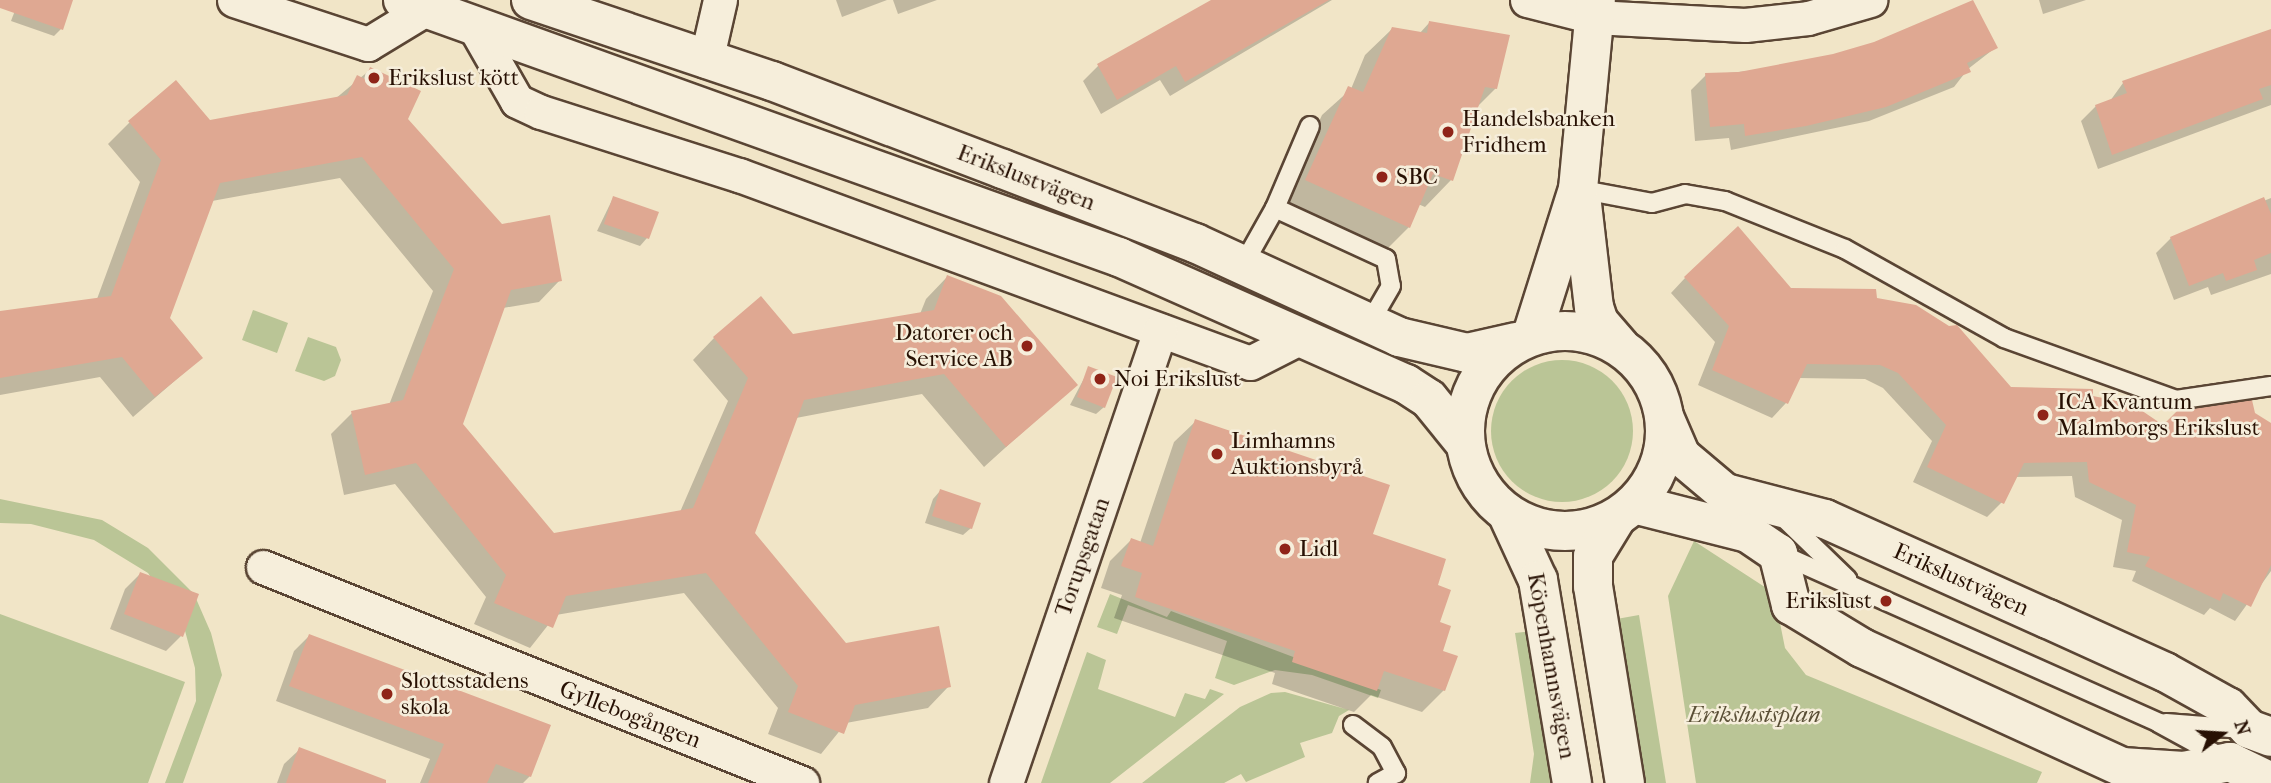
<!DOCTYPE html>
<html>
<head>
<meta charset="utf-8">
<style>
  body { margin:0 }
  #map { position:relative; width:2271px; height:783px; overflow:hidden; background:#f1e5c7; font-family:"IM FELL French Canon",serif }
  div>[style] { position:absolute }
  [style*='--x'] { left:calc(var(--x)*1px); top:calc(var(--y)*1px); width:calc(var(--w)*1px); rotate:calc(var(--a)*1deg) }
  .green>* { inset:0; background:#bac596 }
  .round { border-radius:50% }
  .shadow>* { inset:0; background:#0003 }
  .building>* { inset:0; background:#dfa892 }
  .roads { filter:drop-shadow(2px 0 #5a4534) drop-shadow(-2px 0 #5a4534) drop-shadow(0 2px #5a4534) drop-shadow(0 -2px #5a4534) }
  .lane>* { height:18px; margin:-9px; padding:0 9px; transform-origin:9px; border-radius:9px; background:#f6eedb }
  .street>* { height:33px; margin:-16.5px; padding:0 16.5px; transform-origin:16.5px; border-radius:16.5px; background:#f6eedb }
  .secondary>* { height:38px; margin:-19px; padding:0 19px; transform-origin:19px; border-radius:19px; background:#f6eedb }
  .secondary>.ring { margin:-19px; padding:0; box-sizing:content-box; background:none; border:38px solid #f6eedb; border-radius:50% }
  .dots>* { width:19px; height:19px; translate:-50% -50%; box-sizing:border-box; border:4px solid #f6eedb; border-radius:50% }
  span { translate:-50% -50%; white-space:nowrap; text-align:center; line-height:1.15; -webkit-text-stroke:5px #f6eedb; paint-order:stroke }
  .poi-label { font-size:23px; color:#271003 }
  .left { translate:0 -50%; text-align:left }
  .right { translate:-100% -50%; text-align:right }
  .street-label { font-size:23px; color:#271003 }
  .park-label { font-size:23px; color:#5a4f36; font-style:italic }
  .north { position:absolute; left:2187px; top:699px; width:70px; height:70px; -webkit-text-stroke:5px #f6eedb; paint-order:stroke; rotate:73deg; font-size:19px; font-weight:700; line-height:28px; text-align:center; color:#271003 }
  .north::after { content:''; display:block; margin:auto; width:24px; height:32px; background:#271003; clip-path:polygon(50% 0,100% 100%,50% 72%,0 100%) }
</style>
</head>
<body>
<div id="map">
  <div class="green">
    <div style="clip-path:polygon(253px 310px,288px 323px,277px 353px,242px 340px)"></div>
    <div style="clip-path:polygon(308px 337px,336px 347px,341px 360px,335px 376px,324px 381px,295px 371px)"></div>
    <div class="round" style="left:1491px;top:360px;width:142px;height:142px"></div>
    <div style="clip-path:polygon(0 499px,102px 520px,148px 548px,194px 594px,211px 633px,222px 675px,183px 783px,165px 783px,196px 701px,195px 668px,184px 627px,148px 573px,94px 540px,31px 524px,0 523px)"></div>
    <div style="clip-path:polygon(1694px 541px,1774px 593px,1785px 648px,1806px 675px,2042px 772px,2037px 783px,1696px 783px,1668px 596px)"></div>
    <div style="clip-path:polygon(1110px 594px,1167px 617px,1171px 611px,1381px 690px,1378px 698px,1312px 675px,1275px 670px,1234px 685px,1215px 678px,1227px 641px,1128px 605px,1117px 634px,1097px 627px)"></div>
    <div style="clip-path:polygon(0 614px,185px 682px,148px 783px,0 783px)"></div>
    <div style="clip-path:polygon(1639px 615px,1666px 783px,1638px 783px,1611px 620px)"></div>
    <div style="clip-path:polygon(1534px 631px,1555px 783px,1530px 783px,1534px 754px,1515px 633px)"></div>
    <div style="clip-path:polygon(1087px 652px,1106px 660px,1098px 689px,1175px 717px,1185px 693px,1205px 699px,1210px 689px,1224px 694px,1110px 783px,1041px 783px)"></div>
    <div style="clip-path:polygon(1285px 692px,1349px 710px,1339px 716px,1332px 733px,1300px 743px,1305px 757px,1246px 782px,1241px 774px,1224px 783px,1142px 783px,1240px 707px,1271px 693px)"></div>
  </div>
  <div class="shadow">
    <div style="clip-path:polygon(19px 0,61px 0,61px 29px,54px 36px,11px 21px)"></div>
    <div style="clip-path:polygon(836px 0,887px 0,842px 17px)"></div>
    <div style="clip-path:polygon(893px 0,937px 0,898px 14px)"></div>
    <div style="clip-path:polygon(1214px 0,1332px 0,1170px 96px,1160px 80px,1101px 114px,1083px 81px,1098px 66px)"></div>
    <div style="clip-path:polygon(2039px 0,2086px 0,2043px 14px)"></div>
    <div style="clip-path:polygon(1429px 23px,1496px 88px,1476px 108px,1451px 180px,1425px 207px,1418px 204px,1409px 227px,1382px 254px,1280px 207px,1322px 115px,1351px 89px,1365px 55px,1392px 29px,1419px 34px)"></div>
    <div style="clip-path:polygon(2271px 30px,2271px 105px,2098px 169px,2081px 121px,2096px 106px,2110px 101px,2123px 83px)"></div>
    <div style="clip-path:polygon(1995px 48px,1968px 69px,1954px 87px,1869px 121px,1731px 150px,1729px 138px,1695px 141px,1691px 90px,1706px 75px)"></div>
    <div style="clip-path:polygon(371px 69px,406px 119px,502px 226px,560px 280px,539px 302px,503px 308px,461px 425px,554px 535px,680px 512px,728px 401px,693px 360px,714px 338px,792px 335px,920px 314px,926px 299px,947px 277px,1075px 385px,984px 467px,922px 394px,796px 418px,753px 534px,845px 645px,949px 686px,928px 708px,846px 723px,821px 754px,768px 734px,778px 708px,684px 593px,556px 615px,530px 648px,474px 624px,486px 597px,395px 484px,344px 495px,331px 434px,352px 413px,389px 405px,433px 291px,340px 178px,212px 201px,168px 318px,201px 358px,133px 417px,100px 377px,0 395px,0 313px,97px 299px,140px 182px,108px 144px,129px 123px,176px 82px,209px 122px,335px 99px)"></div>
    <div style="clip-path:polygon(613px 198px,647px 238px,640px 246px,597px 231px)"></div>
    <div style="clip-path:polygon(2271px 198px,2271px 274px,2211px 295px,2208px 287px,2174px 300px,2156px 253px,2171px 238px)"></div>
    <div style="clip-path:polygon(1685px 278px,1875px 299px,2010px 389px,2091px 397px,2163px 427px,2253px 414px,2271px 425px,2271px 571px,2235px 621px,2210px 608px,2204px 615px,2132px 581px,2136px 571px,2113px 567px,2122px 520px,2075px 497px,2072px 476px,2015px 477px,2002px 502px,1987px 517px,1913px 482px,1932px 441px,1883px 388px,1865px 379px,1798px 378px,1786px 403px,1772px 418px,1698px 385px,1715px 342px,1671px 293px)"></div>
    <div style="clip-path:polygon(1089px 369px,1104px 407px,1096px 414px,1070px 405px)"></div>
    <div style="clip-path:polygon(1196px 421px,1371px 535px,1435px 586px,1444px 690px,1422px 712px,1371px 695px,1354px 712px,1272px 684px,1275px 673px,1114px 618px,1122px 595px,1101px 588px,1110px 561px,1131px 540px,1140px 543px,1174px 442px)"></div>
    <div style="clip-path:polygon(940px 491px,971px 528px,963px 535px,925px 523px,933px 499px)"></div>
    <div style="clip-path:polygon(140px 574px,181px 636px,166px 651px,110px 629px,125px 589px)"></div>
    <div style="clip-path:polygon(309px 636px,530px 776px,523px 783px,420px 783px,430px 759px,276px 701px,294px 651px)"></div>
    <div style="clip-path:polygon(299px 750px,371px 783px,277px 783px,284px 764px)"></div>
  </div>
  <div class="building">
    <div style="clip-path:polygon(0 0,73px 0,63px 30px,0 8px)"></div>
    <div style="clip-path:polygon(1211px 0,1329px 0,1185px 82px,1176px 66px,1117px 100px,1097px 64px)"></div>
    <div style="clip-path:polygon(1973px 0,1998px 48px,1967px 63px,1971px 72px,1886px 107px,1806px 126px,1745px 136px,1744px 124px,1710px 127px,1705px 73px,1739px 72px,1833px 54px,1874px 42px)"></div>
    <div style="clip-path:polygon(1429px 21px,1510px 35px,1497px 89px,1485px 87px,1453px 181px,1433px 174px,1410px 228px,1305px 180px,1348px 86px,1363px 92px,1392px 27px,1427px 33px)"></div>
    <div style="clip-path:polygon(2271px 29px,2271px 85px,2259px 89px,2263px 99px,2112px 155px,2095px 105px,2127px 93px,2122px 81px)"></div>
    <div style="clip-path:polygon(370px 67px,421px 91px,408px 119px,502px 224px,550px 215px,562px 281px,511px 290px,463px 424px,554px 533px,693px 508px,748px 378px,713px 337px,761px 296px,793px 334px,934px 310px,947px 275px,1001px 296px,1078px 385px,1006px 447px,944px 374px,804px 400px,755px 533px,846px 643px,939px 626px,951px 687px,855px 705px,844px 734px,788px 712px,798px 686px,706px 573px,566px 596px,553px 628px,494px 603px,506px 575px,416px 463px,365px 475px,351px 411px,403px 400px,454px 269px,362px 157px,220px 183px,170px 318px,203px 358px,155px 397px,122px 357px,0 378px,0 311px,111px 296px,161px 160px,128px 121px,176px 80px,210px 120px,347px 95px,357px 75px,365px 79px)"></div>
    <div style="clip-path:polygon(613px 196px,659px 212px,649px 239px,604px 224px)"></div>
    <div style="clip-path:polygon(2264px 197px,2271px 214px,2271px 253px,2254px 260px,2257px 270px,2226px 281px,2223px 273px,2189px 286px,2170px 237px)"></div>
    <div style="clip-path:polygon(1738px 226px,1791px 288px,1876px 289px,1877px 298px,1916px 305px,1949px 326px,1957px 325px,2011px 387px,2093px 389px,2093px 396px,2132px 404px,2163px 425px,2177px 411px,2252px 400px,2255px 413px,2271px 423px,2271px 565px,2251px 607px,2223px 593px,2220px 601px,2145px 566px,2150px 557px,2127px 552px,2136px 505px,2089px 482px,2087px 462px,2024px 463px,2004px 504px,1927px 467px,1946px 425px,1898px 373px,1880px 365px,1807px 364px,1788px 404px,1712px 370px,1729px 326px,1684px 277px)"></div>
    <div style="clip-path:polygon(1088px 366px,1117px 377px,1105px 408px,1077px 397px)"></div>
    <div style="clip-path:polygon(1195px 419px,1390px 485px,1373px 534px,1446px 559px,1438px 585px,1451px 590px,1440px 622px,1451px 626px,1443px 651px,1458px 656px,1445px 691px,1384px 671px,1377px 691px,1292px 662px,1295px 651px,1135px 597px,1142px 573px,1121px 566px,1131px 538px,1153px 546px)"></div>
    <div style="clip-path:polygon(940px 489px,981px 503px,972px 529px,932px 516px)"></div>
    <div style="clip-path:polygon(140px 572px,199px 594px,183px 637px,124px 614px)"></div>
    <div style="clip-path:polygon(309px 634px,551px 725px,531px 777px,496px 764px,487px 783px,428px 783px,444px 744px,289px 686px)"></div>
    <div style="clip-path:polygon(299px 747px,386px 780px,386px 783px,286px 783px)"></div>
  </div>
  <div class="roads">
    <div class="lane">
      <div style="--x:1578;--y:189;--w:75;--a:10.7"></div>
      <div style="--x:1652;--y:203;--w:34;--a:-15"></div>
      <div style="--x:1685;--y:194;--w:41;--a:9.9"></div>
      <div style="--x:1725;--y:201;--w:129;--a:21.8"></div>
      <div style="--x:1845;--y:249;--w:182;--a:29.2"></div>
      <div style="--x:2004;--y:338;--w:183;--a:19.8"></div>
      <div style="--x:2176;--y:400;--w:96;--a:-8.4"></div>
      <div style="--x:1275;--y:208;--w:89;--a:-66.9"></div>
      <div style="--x:1243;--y:265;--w:65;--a:-60.7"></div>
      <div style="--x:1275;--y:208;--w:122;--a:24.7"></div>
      <div style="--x:1386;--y:259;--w:27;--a:80"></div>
      <div style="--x:1391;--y:286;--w:44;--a:120.1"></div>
      <div style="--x:1782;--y:516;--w:91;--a:44.1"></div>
      <div style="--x:1778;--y:553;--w:417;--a:24"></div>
      <div style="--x:2159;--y:723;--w:73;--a:28.7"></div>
      <div style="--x:2166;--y:723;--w:77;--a:4.5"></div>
      <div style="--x:1353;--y:725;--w:36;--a:37"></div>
      <div style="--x:1382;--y:747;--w:30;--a:62"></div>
      <div style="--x:1396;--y:773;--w:21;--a:151"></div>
    </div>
    <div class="street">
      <div style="--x:234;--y:0;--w:141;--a:18.2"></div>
      <div style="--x:368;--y:44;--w:69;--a:-31.4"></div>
      <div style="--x:1527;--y:0;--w:69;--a:14.2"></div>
      <div style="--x:1594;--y:17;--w:151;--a:3"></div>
      <div style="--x:1745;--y:25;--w:63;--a:-6.3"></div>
      <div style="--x:1808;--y:18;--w:65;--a:-16.2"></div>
      <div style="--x:474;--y:26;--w:86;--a:60.2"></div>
      <div style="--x:517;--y:101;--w:26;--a:25"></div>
      <div style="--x:541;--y:112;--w:208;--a:17.7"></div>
      <div style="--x:739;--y:175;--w:544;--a:20.2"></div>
      <div style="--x:1250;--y:363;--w:59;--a:-27"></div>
      <div style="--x:706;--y:61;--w:63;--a:-77.1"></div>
      <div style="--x:263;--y:567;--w:581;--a:21.84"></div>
      <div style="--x:1006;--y:783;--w:478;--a:-71.2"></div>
    </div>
    <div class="secondary">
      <div style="--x:403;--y:0;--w:761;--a:19.75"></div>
      <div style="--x:1119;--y:257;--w:314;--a:23.9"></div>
      <div style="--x:1406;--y:384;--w:27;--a:33"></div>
      <div style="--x:1429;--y:399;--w:55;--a:50.9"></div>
      <div style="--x:531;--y:0;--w:254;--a:18.6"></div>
      <div style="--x:772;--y:81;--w:247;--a:20.9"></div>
      <div style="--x:1003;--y:169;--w:206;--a:21.1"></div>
      <div style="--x:1195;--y:243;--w:225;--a:24.7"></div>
      <div style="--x:1399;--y:337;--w:70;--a:13.2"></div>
      <div style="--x:1467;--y:353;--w:50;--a:-12.7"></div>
      <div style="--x:1582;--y:204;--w:104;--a:83.4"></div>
      <div style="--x:1594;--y:307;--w:16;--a:72"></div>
      <div style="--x:1599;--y:322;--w:32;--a:49"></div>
      <div class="ring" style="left:1465px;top:331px;width:162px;height:162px"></div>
      <div style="--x:1532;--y:335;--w:153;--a:-72.5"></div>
      <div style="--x:1578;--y:189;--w:190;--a:-84.6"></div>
      <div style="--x:1665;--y:419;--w:40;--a:66.6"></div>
      <div style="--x:1681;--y:456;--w:57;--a:40.1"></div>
      <div style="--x:1725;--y:493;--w:103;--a:14.6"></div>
      <div style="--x:1825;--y:519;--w:244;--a:24.2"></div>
      <div style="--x:2048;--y:619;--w:128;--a:24.4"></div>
      <div style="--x:2165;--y:672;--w:72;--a:29.1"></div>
      <div style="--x:2228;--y:707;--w:30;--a:46"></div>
      <div style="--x:2249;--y:729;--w:23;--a:20"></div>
      <div style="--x:1634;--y:504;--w:118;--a:14.3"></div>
      <div style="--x:1748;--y:533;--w:36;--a:34"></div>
      <div style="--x:1778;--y:553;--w:54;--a:76"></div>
      <div style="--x:1791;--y:605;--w:83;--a:31.2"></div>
      <div style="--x:1862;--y:648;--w:286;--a:24.6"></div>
      <div style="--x:2122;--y:767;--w:62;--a:3.7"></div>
      <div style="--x:2184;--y:771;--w:47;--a:-11.1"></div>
      <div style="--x:2230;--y:762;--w:46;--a:26"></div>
      <div style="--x:1507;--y:513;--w:74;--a:65.2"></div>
      <div style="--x:1538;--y:580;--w:206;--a:80.5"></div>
      <div style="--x:1615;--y:520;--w:42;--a:121.4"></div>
      <div style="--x:1593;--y:556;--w:30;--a:90"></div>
      <div style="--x:1593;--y:586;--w:200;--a:80.8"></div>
    </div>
  </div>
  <div class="dots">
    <div style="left:374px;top:78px;background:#8f2418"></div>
    <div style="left:1448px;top:132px;background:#8f2418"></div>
    <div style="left:1382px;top:177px;background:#8f2418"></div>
    <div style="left:1027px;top:346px;background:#8f2418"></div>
    <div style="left:1100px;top:379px;background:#8f2418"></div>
    <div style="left:2043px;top:415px;background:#8f2418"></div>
    <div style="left:1217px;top:454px;background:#8f2418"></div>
    <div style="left:1285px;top:549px;background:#8f2418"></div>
    <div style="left:1886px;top:601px;background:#8f2418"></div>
    <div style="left:387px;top:694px;background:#8f2418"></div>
  </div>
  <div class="poi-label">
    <span class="left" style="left:388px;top:78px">Erikslust kött</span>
    <span class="left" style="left:1462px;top:132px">Handelsbanken<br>Fridhem</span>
    <span class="left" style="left:1396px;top:177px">SBC</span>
    <span class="right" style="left:1013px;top:346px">Datorer och<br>Service AB</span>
    <span class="left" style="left:1114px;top:379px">Noi Erikslust</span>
    <span class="left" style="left:2057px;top:415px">ICA Kvantum<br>Malmborgs Erikslust</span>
    <span class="left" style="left:1231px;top:454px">Limhamns<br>Auktionsbyrå</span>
    <span class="left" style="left:1299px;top:549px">Lidl</span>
    <span class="right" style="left:1872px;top:601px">Erikslust</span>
    <span class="left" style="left:401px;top:694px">Slottsstadens<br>skola</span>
  </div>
  <div class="street-label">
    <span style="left:1026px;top:178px;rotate:21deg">Erikslustvägen</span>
    <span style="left:1083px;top:557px;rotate:-71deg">Torupsgatan</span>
    <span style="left:1961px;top:580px;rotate:24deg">Erikslustvägen</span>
    <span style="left:1551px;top:666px;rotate:80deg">Köpenhamnsvägen</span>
    <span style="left:630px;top:715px;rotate:21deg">Gyllebogången</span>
  </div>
  <div class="park-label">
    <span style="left:1754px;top:715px">Erikslustsplan</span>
  </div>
  <div class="north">N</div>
</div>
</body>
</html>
